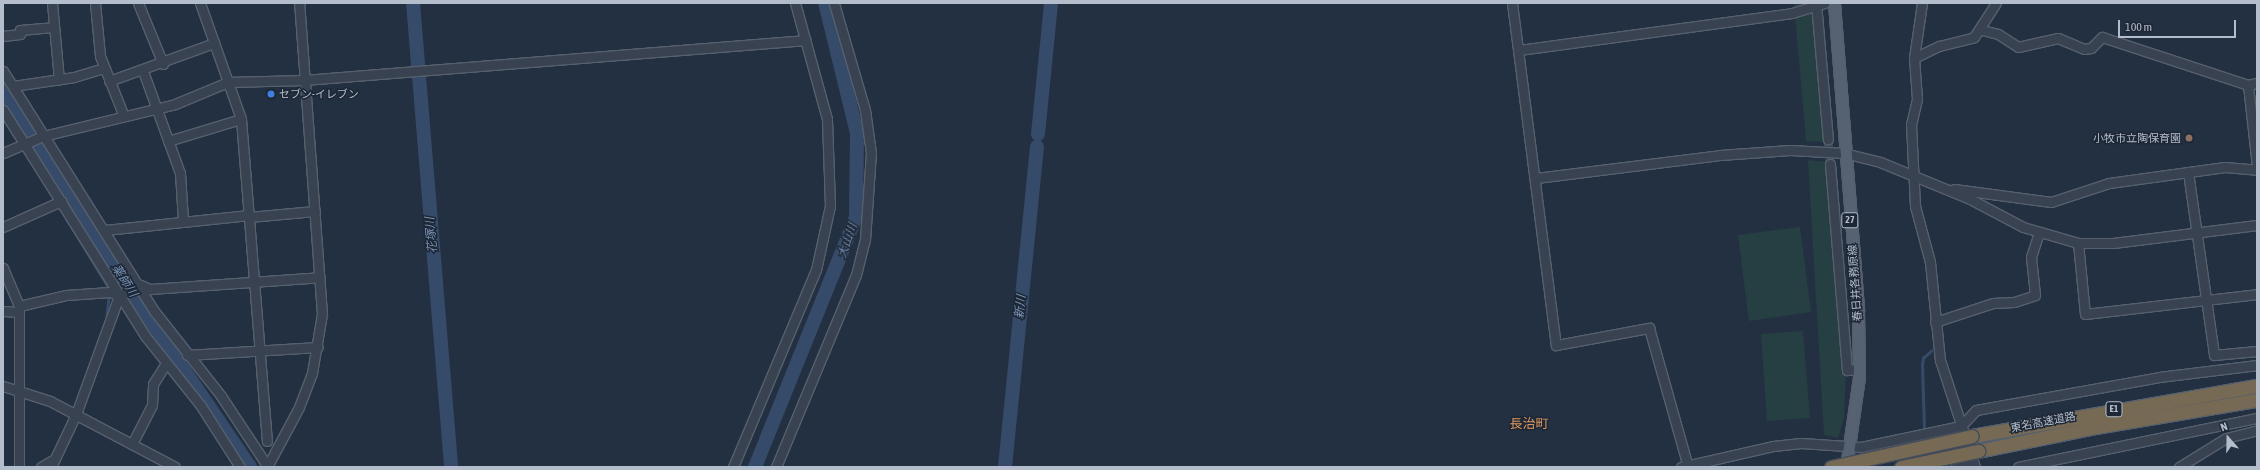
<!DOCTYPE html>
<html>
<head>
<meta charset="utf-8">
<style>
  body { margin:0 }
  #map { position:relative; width:2260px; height:470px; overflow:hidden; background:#233041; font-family:"Asap Condensed","Noto Sans JP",sans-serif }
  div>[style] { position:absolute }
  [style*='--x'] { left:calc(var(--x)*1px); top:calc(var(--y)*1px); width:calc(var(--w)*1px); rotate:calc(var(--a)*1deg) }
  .green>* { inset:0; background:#263f42 }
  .stream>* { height:2.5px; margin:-1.25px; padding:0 1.25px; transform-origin:1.25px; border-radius:1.25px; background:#364b69 }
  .river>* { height:14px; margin:-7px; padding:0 7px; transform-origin:7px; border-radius:7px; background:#364b69 }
  .minor-tunnel>* { height:9px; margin-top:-4.5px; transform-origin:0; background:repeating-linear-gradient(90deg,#394556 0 9px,transparent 0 13.5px) }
  .roads { filter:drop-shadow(1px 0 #56606e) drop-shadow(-1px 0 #56606e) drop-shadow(0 1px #56606e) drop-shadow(0 -1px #56606e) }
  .minor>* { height:9px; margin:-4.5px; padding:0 4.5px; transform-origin:4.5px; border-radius:4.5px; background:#384251 }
  .major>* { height:11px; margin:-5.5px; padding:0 5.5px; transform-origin:5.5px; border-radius:5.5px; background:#566171 }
  .highway>* { height:13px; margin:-6.5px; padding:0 6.5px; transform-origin:6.5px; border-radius:6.5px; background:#776a54 }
  .bridges { filter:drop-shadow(1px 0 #434d5b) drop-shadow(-1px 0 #434d5b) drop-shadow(0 1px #434d5b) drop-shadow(0 -1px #434d5b) }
  .highway-bridge>* { height:13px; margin:-6.5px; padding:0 6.5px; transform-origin:6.5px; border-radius:6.5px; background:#776a54 }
  .dots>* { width:11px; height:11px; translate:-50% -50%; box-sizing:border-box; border:2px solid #1d2736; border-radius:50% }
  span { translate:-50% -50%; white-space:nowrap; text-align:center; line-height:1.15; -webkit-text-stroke:3px #1d2736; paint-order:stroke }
  .shield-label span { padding:1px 3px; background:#1d2736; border:1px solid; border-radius:3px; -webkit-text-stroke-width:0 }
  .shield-label { font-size:10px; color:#b4bdcb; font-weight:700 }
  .poi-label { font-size:11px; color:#b4bdcb }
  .left { translate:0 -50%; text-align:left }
  .right { translate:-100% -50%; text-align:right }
  .street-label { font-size:11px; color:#b4bdcb }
  .water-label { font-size:12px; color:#7a93b4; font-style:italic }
  .quarter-label { font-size:13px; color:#dc965f }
  .frame { position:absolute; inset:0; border:4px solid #b4bdcb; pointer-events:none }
  .north { position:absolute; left:2208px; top:418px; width:40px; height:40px; -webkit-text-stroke:3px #1d2736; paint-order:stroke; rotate:340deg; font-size:11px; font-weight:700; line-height:16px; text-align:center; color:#b4bdcb }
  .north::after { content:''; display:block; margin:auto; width:14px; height:18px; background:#b4bdcb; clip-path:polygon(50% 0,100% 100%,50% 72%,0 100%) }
  .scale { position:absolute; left:2118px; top:20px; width:118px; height:18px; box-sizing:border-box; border:2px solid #b4bdcb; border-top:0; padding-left:5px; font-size:12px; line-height:14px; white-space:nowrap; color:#b4bdcb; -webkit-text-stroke:3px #1d2736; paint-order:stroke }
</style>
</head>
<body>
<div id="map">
  <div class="green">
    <div style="clip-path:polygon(1794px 3px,1813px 3px,1826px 142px,1806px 141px)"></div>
    <div style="clip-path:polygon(1808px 160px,1827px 162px,1846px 371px,1844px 418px,1838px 438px,1824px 435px)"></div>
    <div style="clip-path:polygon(1800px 227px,1811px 312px,1749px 321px,1738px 235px)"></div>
    <div style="clip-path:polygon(1803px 331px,1810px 418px,1767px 421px,1761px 334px)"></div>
  </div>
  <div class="stream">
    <div style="--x:67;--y:219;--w:81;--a:58.7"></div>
    <div style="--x:106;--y:321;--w:27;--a:-84"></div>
    <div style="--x:1924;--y:429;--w:64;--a:-91.8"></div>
    <div style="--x:1922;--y:365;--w:7;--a:-82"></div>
    <div style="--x:1923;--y:358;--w:11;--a:-41"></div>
  </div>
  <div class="river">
    <div style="--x:413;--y:3;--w:466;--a:85.3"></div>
    <div style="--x:3;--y:91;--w:224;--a:57.6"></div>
    <div style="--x:123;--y:280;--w:226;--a:55.8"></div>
    <div style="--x:1038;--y:134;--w:132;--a:-84.3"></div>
    <div style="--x:755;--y:467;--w:270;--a:-68"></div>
    <div style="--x:856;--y:217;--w:84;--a:-89.3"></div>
    <div style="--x:857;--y:133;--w:134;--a:-103.8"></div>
    <div style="--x:1005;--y:467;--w:322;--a:-84.3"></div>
  </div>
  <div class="minor-tunnel">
    <div style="--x:1828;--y:139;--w:25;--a:85"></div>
  </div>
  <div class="roads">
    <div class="minor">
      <div style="--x:52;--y:3;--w:77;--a:84.8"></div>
      <div style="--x:95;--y:3;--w:53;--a:84.6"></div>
      <div style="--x:100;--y:56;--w:62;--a:68.4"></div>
      <div style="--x:138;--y:3;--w:66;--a:67.7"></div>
      <div style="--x:200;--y:3;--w:123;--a:70.5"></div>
      <div style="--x:241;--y:119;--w:323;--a:85.4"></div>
      <div style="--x:1512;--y:3;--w:345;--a:82.7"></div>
      <div style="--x:1556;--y:345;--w:95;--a:-10.4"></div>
      <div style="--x:1649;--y:328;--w:144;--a:74.3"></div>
      <div style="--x:1816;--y:3;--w:137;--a:85"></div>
      <div style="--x:1922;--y:3;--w:56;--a:98.3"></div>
      <div style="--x:1914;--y:58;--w:41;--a:85.8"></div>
      <div style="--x:1917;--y:99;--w:26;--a:103"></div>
      <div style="--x:1911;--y:124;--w:82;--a:87.2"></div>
      <div style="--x:1915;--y:206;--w:58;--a:75"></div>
      <div style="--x:1930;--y:262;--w:99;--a:84.2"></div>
      <div style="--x:1940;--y:360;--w:113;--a:71.9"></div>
      <div style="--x:1982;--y:30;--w:16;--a:14"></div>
      <div style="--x:1998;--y:34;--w:24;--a:33"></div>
      <div style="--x:2018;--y:47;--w:41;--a:-12.7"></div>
      <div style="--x:2058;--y:38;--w:28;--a:23"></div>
      <div style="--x:2084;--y:49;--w:7;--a:-8"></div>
      <div style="--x:2091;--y:48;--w:16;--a:-45"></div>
      <div style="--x:2102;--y:37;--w:154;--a:18.2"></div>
      <div style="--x:2248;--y:85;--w:9;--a:-13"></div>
      <div style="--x:3;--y:36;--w:17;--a:-7"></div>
      <div style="--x:20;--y:34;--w:4;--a:-90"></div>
      <div style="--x:20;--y:30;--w:33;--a:-5"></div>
      <div style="--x:1519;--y:50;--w:275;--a:-7.7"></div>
      <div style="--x:1792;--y:13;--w:34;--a:-17"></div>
      <div style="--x:1914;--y:58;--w:28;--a:-26"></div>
      <div style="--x:1939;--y:46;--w:36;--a:-14"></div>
      <div style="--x:1974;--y:37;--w:40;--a:-57.1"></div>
      <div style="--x:3;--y:71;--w:285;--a:57.8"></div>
      <div style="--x:155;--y:312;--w:107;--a:51.8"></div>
      <div style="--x:221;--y:396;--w:85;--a:56.5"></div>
      <div style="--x:143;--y:71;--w:109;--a:70.1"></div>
      <div style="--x:180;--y:173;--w:48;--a:86.4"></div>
      <div style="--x:109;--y:81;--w:112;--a:-19.9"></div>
      <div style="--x:2248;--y:85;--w:81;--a:83.7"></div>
      <div style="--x:13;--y:86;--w:62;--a:-8.4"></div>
      <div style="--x:74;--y:77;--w:30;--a:-17"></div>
      <div style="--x:3;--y:110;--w:268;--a:57.8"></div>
      <div style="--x:146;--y:337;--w:88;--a:51.4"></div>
      <div style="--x:201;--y:406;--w:72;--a:57.4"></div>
      <div style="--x:168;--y:141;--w:76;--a:-16.8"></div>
      <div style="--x:3;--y:153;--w:43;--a:-23"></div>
      <div style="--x:43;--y:136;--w:136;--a:-13.6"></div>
      <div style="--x:175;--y:104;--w:57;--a:-22.5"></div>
      <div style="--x:228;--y:82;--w:77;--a:-1.5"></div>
      <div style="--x:305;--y:80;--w:502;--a:-4.57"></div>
      <div style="--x:1830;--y:164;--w:207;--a:85.3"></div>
      <div style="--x:1847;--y:370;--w:12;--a:-5"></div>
      <div style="--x:2188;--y:172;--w:185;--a:81.9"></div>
      <div style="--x:2214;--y:355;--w:43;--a:-5.3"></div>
      <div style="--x:1536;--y:178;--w:185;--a:-7.1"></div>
      <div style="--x:1720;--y:155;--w:70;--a:-4.1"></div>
      <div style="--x:1790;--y:150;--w:54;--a:3.2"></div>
      <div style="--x:1844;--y:153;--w:37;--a:14"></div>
      <div style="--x:1880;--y:162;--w:97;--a:22.3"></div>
      <div style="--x:1970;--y:199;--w:60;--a:27.8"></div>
      <div style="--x:2023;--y:227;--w:57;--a:16.2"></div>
      <div style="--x:2078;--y:243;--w:35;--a:0"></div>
      <div style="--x:2113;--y:243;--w:145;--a:-7.1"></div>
      <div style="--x:1954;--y:189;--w:98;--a:7.6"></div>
      <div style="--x:2051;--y:202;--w:61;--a:-18.1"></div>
      <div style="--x:2109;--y:183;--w:117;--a:-7.9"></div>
      <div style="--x:2225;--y:167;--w:32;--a:5"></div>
      <div style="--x:249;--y:217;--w:66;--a:-5.2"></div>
      <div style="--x:3;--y:227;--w:64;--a:-24.1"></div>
      <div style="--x:105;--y:230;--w:145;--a:-5.9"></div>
      <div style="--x:2078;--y:243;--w:71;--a:84.4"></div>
      <div style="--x:2085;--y:314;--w:173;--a:-6.6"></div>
      <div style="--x:3;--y:268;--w:41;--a:67.2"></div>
      <div style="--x:19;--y:306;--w:161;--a:90"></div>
      <div style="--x:19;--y:306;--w:48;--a:-13.2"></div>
      <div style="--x:66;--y:295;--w:44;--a:-3.9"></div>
      <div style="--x:110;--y:292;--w:11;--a:22"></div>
      <div style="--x:120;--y:296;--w:23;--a:-29"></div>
      <div style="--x:140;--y:285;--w:11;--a:22"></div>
      <div style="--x:150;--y:289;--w:170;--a:-4"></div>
      <div style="--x:3;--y:311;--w:16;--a:4"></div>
      <div style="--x:1935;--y:322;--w:61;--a:-18.1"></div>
      <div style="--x:1993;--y:303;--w:21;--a:-3"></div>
      <div style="--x:2014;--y:302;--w:22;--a:-18"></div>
      <div style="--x:2035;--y:295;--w:38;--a:-96"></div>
      <div style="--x:2031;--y:257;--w:25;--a:-72"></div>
      <div style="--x:187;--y:355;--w:131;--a:-3.5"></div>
      <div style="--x:3;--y:386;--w:49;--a:17.7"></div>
      <div style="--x:50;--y:401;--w:141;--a:27.8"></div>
      <div style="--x:132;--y:444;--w:44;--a:-62.9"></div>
      <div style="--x:152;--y:405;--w:21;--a:-87"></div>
      <div style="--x:153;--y:384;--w:25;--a:-58"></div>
      <div style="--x:41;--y:467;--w:14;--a:-30"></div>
      <div style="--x:51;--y:467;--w:59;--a:-64.7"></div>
      <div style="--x:76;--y:414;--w:126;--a:-70"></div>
      <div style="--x:267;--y:467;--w:68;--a:-61.9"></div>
      <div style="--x:299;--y:407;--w:36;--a:-69"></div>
      <div style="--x:312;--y:373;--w:60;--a:-80.4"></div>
      <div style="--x:322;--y:314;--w:312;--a:-94.2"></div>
      <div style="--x:733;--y:467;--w:214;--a:-67.2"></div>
      <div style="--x:816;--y:270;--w:66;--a:-77.7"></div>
      <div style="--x:830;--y:206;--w:87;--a:-92"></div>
      <div style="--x:827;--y:119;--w:120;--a:-105.4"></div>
      <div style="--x:776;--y:467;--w:208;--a:-67.4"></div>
      <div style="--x:856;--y:275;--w:36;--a:-76"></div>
      <div style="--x:865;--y:240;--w:87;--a:-86.1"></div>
      <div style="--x:871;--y:153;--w:43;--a:-97.9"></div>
      <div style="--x:865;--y:110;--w:111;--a:-106.2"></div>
      <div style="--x:1681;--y:467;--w:94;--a:-12.9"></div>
      <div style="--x:1773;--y:446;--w:28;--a:-6"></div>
      <div style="--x:1801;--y:443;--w:60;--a:3.8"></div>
      <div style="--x:1861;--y:447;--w:102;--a:-11.9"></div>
      <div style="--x:1961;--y:426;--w:22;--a:-47"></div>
      <div style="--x:1976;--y:410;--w:186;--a:-10.2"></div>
      <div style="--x:2159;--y:377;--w:99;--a:-7"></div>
      <div style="--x:1955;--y:467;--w:19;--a:-12"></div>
      <div style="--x:2018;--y:467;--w:244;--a:-11.6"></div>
      <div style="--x:2179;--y:467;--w:55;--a:-31.7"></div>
      <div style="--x:2226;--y:438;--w:32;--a:-14"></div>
    </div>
    <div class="major">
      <div style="--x:1834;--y:3;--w:309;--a:85.5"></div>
      <div style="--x:1858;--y:311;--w:66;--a:89.1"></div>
      <div style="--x:1859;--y:377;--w:91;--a:98.2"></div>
    </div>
    <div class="highway">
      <div style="--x:1972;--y:436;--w:289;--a:-10"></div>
      <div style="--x:1978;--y:451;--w:119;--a:-11.6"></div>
      <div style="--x:2095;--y:427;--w:164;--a:-9.5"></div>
    </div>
  </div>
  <div class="bridges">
    <div class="highway-bridge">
      <div style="--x:1831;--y:467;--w:144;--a:-12.4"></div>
      <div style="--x:1901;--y:467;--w:79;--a:-11.7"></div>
    </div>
  </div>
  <div class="dots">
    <div style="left:271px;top:94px;background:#3f7fe0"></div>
    <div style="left:2189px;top:138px;background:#8d6e63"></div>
  </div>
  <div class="shield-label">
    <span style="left:1850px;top:220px">27</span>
    <span style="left:2114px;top:409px">E1</span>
  </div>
  <div class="poi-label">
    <span class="left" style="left:279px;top:94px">セブン-イレブン</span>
    <span class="right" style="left:2181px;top:138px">小牧市立陶保育園</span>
  </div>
  <div class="street-label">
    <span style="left:1855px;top:283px;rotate:-94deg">春日井各務原線</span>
    <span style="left:2043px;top:422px;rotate:-11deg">東名高速道路</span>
  </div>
  <div class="water-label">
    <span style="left:432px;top:235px;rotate:-95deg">花塚川</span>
    <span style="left:848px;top:241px;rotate:-71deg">大山川</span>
    <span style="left:124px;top:281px;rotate:57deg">薬師川</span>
    <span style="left:1021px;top:307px;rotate:-84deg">新川</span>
  </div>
  <div class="quarter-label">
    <span style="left:1529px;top:424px">長治町</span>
  </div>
  <div class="frame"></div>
  <div class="north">N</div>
  <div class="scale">100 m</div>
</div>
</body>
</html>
